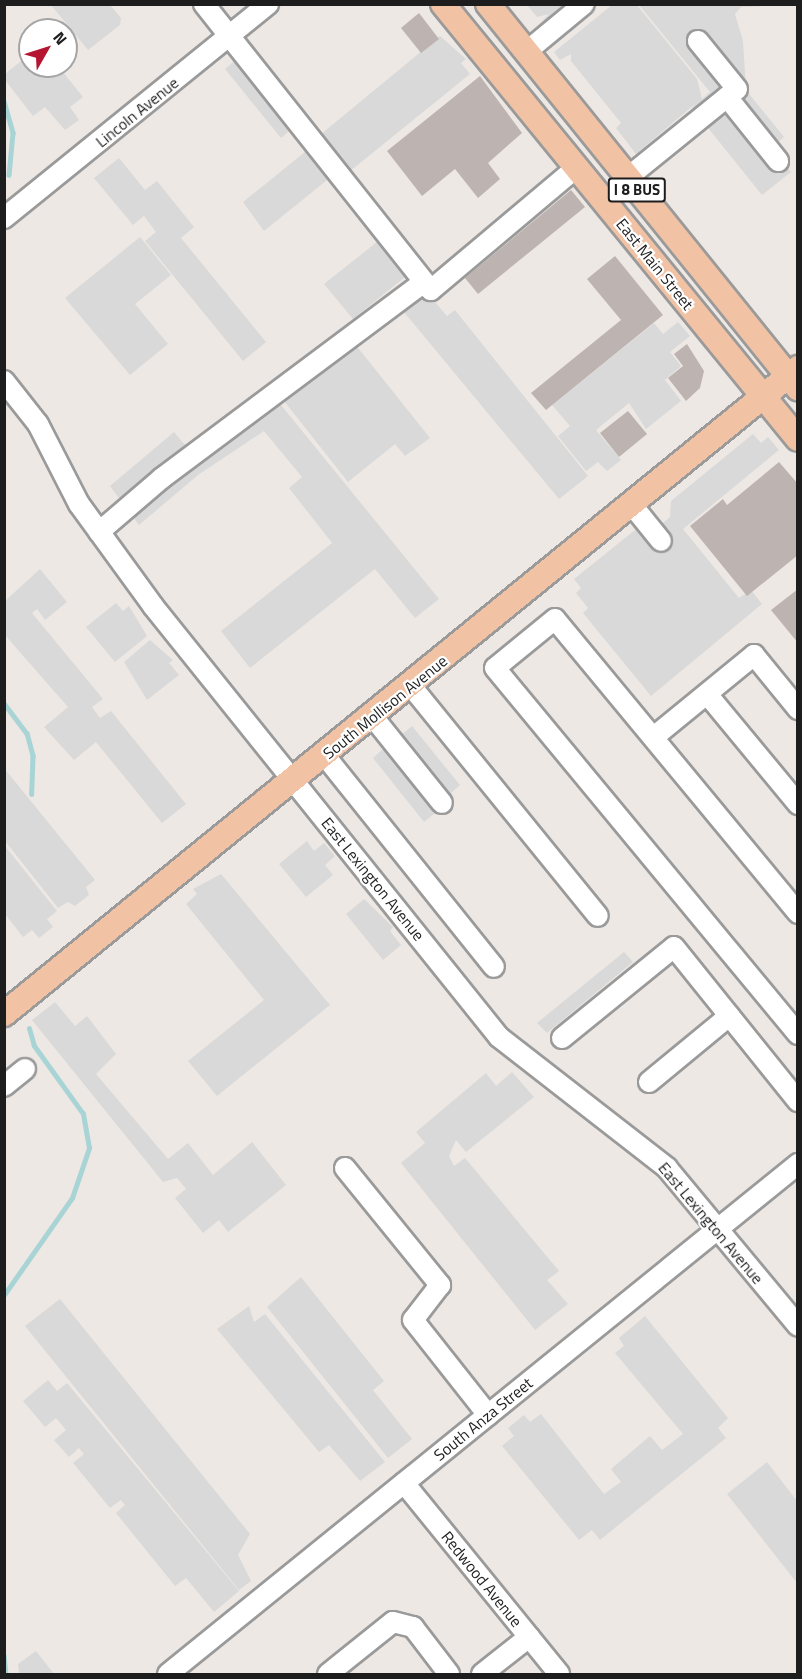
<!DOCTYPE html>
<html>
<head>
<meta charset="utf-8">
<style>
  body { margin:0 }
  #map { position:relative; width:802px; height:1679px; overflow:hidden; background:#ede8e4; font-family:"Titillium Web",sans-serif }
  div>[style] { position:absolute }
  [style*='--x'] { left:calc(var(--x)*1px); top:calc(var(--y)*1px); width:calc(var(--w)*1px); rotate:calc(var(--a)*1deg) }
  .parking>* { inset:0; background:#d9d9d9 }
  .stream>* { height:4.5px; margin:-2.25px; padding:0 2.25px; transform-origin:2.25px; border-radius:2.25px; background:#a8d4d6 }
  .building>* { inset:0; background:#bdb3b1 }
  .roads { filter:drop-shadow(2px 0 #9a9a9a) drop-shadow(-2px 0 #9a9a9a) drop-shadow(0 2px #9a9a9a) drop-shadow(0 -2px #9a9a9a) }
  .minor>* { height:20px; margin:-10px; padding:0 10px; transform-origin:10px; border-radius:10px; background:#fff }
  .major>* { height:24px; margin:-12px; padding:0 12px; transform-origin:12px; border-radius:12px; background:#f1c2a4 }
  span { translate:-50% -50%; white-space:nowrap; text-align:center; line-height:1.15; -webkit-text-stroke:4.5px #fff; paint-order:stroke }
  .shield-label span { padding:2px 4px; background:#fff; border:2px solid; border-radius:4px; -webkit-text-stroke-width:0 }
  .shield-label { font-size:15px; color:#1d1d1d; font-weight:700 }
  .street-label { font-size:16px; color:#1d1d1d }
  .frame { position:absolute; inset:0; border:6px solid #1d1d1d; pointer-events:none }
  .north { position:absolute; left:18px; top:18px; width:60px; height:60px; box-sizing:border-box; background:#fff; border:2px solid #a5a5a5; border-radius:50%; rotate:51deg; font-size:16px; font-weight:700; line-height:24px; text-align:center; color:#1d1d1d }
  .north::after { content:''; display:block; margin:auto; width:21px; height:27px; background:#b51531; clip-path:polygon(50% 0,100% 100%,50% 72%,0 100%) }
</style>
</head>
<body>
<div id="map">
  <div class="parking">
    <div style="clip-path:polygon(51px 5px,110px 5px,121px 18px,120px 25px,88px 50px)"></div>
    <div style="clip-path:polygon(527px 5px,596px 5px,549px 46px,534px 29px,549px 14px,537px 17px)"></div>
    <div style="clip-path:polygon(612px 5px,637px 5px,697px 79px,702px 99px,710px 92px,639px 5px,785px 5px,741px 7px,735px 14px,743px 41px,746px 90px,784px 137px,771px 148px,791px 172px,762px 195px,692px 108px,695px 104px,636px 154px,616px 128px,621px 123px,571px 61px,571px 54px,560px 60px,554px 52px)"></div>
    <div style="clip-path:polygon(440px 36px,466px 59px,461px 63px,470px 74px,349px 172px,320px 135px)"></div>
    <div style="clip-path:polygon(30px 54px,30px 66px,58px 66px,83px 97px,70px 107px,79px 120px,65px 130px,45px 107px,33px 116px,5px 80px,5px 74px)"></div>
    <div style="clip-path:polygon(238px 58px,294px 127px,281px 138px,225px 69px)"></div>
    <div style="clip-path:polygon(310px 148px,332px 176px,264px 231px,243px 202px)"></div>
    <div style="clip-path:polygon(119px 158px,145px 190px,157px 181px,194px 227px,181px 238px,266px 342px,243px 361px,145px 241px,156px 232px,144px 216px,133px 225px,94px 178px)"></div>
    <div style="clip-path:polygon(140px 237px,171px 275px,135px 304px,168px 344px,130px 375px,65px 298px)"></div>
    <div style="clip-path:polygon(382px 238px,410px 273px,353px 319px,324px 284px)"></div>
    <div style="clip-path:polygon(417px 291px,422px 298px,428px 294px,447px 316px,455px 310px,588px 476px,559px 499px,399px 306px)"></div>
    <div style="clip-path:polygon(678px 322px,690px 336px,670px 352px,681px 366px,665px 380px,681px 401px,646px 429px,629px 403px,596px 430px,621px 460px,607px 471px,598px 462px,586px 471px,558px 436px,570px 426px,552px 405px,654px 323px,663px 334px)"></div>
    <div style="clip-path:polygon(355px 344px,430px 438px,405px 456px,395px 444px,348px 482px,284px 401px)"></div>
    <div style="clip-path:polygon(268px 389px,439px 599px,415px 618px,375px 569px,250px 668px,221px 631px,332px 543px,289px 488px,302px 477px,264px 431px,198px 475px,139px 525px,110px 486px,174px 432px,185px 445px)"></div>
    <div style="clip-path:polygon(753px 434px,761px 443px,768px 437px,779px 450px,683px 529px,739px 598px,751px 590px,762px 604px,651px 696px,583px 613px,588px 608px,576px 593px,581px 588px,574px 579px,650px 518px,658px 527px,670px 517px,671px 501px)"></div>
    <div style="clip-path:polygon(40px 569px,67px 602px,45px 620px,37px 609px,32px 613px,103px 699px,92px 707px,100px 718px,111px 711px,186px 804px,162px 823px,96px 742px,74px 760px,44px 727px,68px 707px,4px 634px,5px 601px)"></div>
    <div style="clip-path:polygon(116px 603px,123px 611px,129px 606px,147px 636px,115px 662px,86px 627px)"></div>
    <div style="clip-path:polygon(150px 640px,173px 660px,169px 663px,179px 675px,147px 700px,124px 662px)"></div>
    <div style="clip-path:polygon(394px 726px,401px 735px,412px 726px,460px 785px,451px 793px,454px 798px,424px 822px,373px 758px,383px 749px,376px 740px)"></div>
    <div style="clip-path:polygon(4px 768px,95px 880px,86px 887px,89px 895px,75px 906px,68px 902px,58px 908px,5px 841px)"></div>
    <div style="clip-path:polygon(307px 841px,314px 851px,324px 843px,335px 856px,325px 865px,333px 875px,306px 897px,279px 864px)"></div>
    <div style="clip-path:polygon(5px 846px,57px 911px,47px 919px,53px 927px,39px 938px,32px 930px,23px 937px,5px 914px)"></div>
    <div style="clip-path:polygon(221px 874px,330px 1005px,217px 1096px,188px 1061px,264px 1000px,186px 904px,197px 894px,193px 889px)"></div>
    <div style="clip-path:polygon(364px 899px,393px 927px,390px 931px,401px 945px,383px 960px,346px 914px)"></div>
    <div style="clip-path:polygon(624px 952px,633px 962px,547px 1033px,537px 1023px)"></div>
    <div style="clip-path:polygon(55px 1002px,75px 1026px,87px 1016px,116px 1054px,96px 1074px,168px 1159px,188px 1143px,213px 1175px,252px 1142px,286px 1185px,228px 1232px,219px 1220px,203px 1233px,175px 1198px,186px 1189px,177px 1178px,163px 1182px,32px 1020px)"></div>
    <div style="clip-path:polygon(512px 1072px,534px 1097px,466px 1152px,456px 1140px,449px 1156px,454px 1166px,465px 1158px,559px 1271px,547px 1280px,568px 1304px,535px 1330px,401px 1163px,425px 1143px,416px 1132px,486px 1073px,496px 1086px)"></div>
    <div style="clip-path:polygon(301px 1277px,384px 1381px,373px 1390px,412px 1439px,388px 1458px,267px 1307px)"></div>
    <div style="clip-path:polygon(60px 1299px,250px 1534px,238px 1555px,251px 1581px,239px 1590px,25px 1326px)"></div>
    <div style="clip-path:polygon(249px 1306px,254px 1322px,265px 1314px,385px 1462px,360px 1481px,329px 1445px,319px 1452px,217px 1329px)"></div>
    <div style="clip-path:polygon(645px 1316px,728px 1418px,718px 1428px,726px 1438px,600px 1540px,592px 1530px,579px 1540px,502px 1446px,514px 1436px,508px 1428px,524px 1415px,530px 1422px,541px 1414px,604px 1494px,621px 1482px,611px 1469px,650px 1436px,662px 1450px,683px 1434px,615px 1353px,624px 1346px,619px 1338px)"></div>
    <div style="clip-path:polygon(48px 1380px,57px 1391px,67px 1383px,239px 1591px,214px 1612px,186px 1578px,175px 1586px,116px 1513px,125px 1505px,121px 1500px,110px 1508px,73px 1463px,84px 1454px,79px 1448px,69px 1457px,54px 1440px,66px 1430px,56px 1418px,45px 1427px,23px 1401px)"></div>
    <div style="clip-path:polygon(767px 1462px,797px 1501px,797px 1583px,727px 1494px)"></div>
    <div style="clip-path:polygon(36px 1651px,54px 1674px,19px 1674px,18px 1664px)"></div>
  </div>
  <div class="stream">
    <div style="--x:4;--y:101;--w:33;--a:74"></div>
    <div style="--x:13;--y:133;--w:42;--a:95.4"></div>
    <div style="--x:4;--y:703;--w:38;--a:53"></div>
    <div style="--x:27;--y:733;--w:24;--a:75"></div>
    <div style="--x:33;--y:756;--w:38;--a:92"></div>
    <div style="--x:4;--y:1295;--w:118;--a:-55"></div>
    <div style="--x:72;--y:1198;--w:53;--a:-71.2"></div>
    <div style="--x:89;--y:1148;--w:35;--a:-100"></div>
    <div style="--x:83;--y:1114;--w:84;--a:-125.8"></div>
    <div style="--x:34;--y:1046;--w:18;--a:-106"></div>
    <div style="--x:4;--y:1655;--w:19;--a:84"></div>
  </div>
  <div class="building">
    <div style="clip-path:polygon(419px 13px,439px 39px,421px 53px,401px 28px)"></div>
    <div style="clip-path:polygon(480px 76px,522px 133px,488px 163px,500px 179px,478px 198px,455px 169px,422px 196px,387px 151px)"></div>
    <div style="clip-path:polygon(571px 190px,585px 207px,478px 294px,465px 278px)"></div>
    <div style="clip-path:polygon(615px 256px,663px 315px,546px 410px,531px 393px,621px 320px,587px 279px)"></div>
    <div style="clip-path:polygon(687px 344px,704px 371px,700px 388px,686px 401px,668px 378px,683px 366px,674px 354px)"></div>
    <div style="clip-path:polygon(628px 411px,647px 434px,619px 457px,600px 433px)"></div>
    <div style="clip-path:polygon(779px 462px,798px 484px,798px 555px,747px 596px,690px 526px,723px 499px,727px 505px)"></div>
    <div style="clip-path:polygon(798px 589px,798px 643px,771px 610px)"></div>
  </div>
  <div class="roads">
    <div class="minor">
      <div style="--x:204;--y:4;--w:365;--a:51.6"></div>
      <div style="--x:431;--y:290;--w:189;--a:-40.1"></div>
      <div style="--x:526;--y:52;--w:75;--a:-39.6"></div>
      <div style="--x:727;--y:97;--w:82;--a:51.4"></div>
      <div style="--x:627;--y:178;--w:141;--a:-39"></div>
      <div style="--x:737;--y:89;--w:62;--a:-129.1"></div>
      <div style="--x:4;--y:218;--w:340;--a:-39"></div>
      <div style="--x:4;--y:381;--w:55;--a:51.7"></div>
      <div style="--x:38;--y:424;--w:90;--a:62.9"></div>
      <div style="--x:79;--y:504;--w:126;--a:54"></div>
      <div style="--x:153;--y:606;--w:553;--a:51.24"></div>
      <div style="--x:499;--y:1037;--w:213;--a:37.9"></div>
      <div style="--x:667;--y:1168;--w:205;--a:50.3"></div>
      <div style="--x:632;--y:505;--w:46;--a:51.1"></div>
      <div style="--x:99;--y:532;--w:83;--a:-40.6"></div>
      <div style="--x:162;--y:478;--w:327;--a:-36.8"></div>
      <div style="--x:411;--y:686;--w:296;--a:50.9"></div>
      <div style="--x:707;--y:694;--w:143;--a:50.4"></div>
      <div style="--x:373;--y:717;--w:110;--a:51.3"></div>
      <div style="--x:655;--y:736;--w:128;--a:-39.3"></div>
      <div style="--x:754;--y:655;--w:70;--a:50.8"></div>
      <div style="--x:325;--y:756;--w:270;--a:51.3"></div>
      <div style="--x:798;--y:913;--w:381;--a:-129.6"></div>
      <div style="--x:555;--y:619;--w:77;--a:140.8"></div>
      <div style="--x:495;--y:668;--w:475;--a:50.4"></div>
      <div style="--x:562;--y:1038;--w:144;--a:-39.1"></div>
      <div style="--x:674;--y:947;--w:198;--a:51.2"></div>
      <div style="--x:649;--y:1082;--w:104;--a:-39.5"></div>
      <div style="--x:4;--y:1086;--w:27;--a:-39"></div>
      <div style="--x:345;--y:1168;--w:151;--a:50.9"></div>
      <div style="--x:440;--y:1285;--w:44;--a:127.6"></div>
      <div style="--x:413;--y:1320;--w:121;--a:51.7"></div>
      <div style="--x:404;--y:1483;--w:246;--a:50.9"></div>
      <div style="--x:168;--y:1674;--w:811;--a:-38.99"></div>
      <div style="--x:328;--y:1674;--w:83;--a:-38.7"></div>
      <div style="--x:393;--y:1622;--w:21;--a:14"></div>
      <div style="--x:413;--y:1627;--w:59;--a:52.5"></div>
      <div style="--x:482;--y:1674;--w:60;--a:-38.2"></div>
    </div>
    <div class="major">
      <div style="--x:443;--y:4;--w:561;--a:50.78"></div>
      <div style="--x:488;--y:4;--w:494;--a:51.1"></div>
      <div style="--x:4;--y:1014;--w:1024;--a:-39.13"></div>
    </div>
  </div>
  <div class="shield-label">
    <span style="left:637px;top:190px">I 8 BUS</span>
  </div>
  <div class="street-label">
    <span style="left:137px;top:112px;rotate:-39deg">Lincoln Avenue</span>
    <span style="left:655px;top:264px;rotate:51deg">East Main Street</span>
    <span style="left:385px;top:707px;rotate:-39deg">South Mollison Avenue</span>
    <span style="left:373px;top:879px;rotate:51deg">East Lexington Avenue</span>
    <span style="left:711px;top:1223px;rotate:50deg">East Lexington Avenue</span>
    <span style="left:483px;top:1419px;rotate:-39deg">South Anza Street</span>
    <span style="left:482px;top:1579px;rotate:51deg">Redwood Avenue</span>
  </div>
  <div class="frame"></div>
  <div class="north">N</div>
</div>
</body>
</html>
